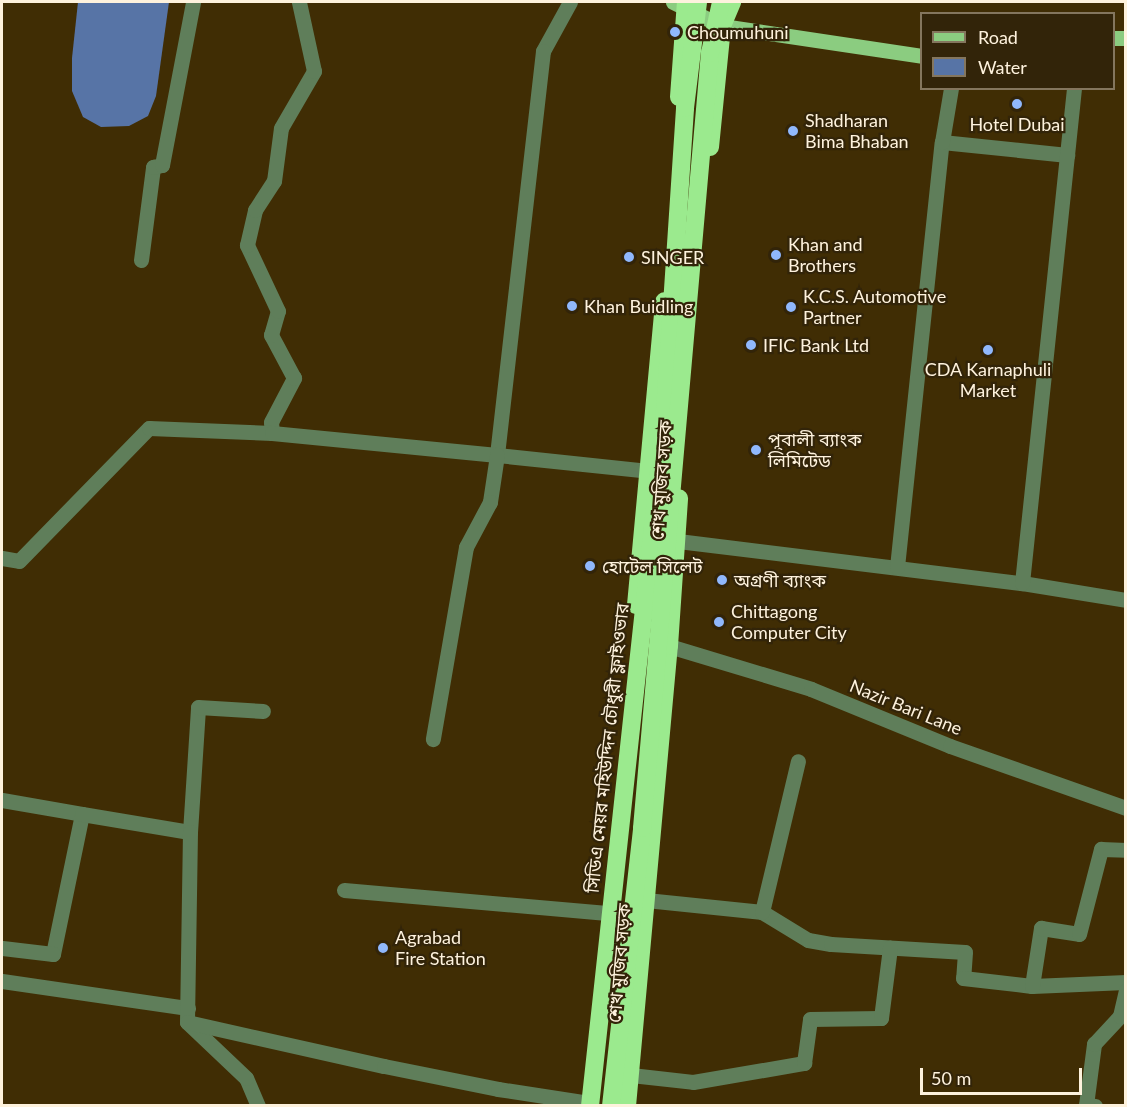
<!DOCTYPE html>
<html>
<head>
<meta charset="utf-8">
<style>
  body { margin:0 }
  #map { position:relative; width:1127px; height:1107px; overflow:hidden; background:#402d04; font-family:Lato,"Noto Sans Bengali",sans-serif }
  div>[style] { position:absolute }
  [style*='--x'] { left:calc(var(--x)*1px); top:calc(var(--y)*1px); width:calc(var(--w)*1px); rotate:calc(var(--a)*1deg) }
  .water>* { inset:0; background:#5774a6 }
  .minor>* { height:15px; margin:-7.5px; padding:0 7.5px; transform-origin:7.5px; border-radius:7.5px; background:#5f7e5a }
  .major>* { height:15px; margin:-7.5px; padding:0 7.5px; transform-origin:7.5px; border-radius:7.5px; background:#8bcc80 }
  .highway>* { height:18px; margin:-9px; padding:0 9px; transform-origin:9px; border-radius:9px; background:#9bea8e }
  .highway-bridge>* { height:18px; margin:-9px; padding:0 9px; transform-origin:9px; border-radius:9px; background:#9bea8e }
  .dots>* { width:16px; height:16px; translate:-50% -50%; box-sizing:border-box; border:3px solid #322409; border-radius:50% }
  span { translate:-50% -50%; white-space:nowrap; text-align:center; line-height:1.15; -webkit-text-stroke:4.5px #322409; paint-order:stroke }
  .poi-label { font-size:18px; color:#fef2dd }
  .left { translate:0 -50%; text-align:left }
  .street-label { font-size:18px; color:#fef2dd }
  .frame { position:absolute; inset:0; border:3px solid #fef2dd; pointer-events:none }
  .legend { position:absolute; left:920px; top:12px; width:195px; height:78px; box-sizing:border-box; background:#322409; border:2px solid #84765e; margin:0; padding:8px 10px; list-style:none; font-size:18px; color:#fef2dd }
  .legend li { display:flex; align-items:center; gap:12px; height:30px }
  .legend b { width:30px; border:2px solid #84765e }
  .scale { position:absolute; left:920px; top:1068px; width:162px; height:27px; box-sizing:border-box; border:3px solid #fef2dd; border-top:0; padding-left:8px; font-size:18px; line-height:21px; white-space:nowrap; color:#fef2dd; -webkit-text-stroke:4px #322409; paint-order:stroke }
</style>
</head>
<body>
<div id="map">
  <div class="water">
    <div style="clip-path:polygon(78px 2px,169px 2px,156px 96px,148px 116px,129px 126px,101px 127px,83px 117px,72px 91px,72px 58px)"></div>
  </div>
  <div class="minor">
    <div style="--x:570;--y:2;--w:56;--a:118.9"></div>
    <div style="--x:543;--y:51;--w:407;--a:96.5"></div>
    <div style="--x:497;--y:455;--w:152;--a:6"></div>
    <div style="--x:942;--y:142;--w:126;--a:5.9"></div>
    <div style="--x:141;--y:260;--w:94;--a:-82.6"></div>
    <div style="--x:153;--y:167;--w:9;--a:-13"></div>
    <div style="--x:162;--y:165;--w:166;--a:-79.2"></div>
    <div style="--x:272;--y:433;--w:11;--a:-95"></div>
    <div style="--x:271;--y:422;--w:50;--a:-62.4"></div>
    <div style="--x:294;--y:378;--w:49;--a:-118.1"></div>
    <div style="--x:271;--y:335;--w:25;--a:-74"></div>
    <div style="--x:278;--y:311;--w:73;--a:-115.2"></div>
    <div style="--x:247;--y:245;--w:36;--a:-77"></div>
    <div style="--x:255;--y:210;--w:35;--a:-57"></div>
    <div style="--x:274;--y:181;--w:53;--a:-82.5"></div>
    <div style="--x:281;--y:128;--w:66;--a:-59.9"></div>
    <div style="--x:314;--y:71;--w:71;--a:-102.3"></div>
    <div style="--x:678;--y:541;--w:347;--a:7"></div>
    <div style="--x:1022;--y:583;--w:105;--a:9.3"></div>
    <div style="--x:2;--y:558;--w:17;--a:10"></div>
    <div style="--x:19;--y:561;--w:186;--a:-45.7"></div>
    <div style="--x:149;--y:428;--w:123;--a:2.3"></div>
    <div style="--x:272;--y:433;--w:226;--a:5.6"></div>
    <div style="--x:497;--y:455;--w:48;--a:98.5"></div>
    <div style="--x:490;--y:502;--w:51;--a:118.1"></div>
    <div style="--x:466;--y:547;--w:195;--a:99.8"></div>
    <div style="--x:897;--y:567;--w:427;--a:-84"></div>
    <div style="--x:942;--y:142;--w:55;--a:-80.5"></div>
    <div style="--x:1022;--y:583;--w:498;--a:-84"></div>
    <div style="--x:669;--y:646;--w:148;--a:16.8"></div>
    <div style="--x:811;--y:689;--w:150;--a:22.3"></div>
    <div style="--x:950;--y:746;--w:187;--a:19.4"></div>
    <div style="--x:2;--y:800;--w:81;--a:9.9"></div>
    <div style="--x:82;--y:814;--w:143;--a:101.7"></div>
    <div style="--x:53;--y:954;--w:51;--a:-173.3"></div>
    <div style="--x:82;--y:814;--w:109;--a:9.5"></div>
    <div style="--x:190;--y:832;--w:125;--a:-86.3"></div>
    <div style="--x:198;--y:707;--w:65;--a:3.5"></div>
    <div style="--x:344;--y:890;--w:264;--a:5"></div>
    <div style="--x:646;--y:900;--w:117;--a:5.9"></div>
    <div style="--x:762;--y:912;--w:54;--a:31.3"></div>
    <div style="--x:808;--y:940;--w:23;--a:10"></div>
    <div style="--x:831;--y:944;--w:134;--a:3.4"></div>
    <div style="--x:965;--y:952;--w:26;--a:94"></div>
    <div style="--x:963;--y:978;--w:69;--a:6.6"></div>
    <div style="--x:1032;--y:986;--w:94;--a:-2.4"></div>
    <div style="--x:762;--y:912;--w:155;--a:-76.6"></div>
    <div style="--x:2;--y:981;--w:188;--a:8.3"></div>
    <div style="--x:1032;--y:986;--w:59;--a:-81.2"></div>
    <div style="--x:1041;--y:928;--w:38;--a:9"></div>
    <div style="--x:1079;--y:934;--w:88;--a:-75.5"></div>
    <div style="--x:1101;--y:849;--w:25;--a:2"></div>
    <div style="--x:187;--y:1022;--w:190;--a:-89.1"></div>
    <div style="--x:631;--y:1075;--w:62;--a:6.4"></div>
    <div style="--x:693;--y:1082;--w:113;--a:-9.7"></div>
    <div style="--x:804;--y:1063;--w:44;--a:-82.2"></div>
    <div style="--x:810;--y:1019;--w:71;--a:-0.8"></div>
    <div style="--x:881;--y:1018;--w:71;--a:-82.7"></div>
    <div style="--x:258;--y:1106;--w:30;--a:-113"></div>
    <div style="--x:246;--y:1078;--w:81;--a:-136.5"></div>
    <div style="--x:187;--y:1022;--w:202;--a:12.6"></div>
    <div style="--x:384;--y:1066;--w:116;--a:11.4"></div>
    <div style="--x:498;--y:1089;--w:92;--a:8.7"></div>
    <div style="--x:1095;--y:1106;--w:9;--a:-174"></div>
    <div style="--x:1086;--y:1105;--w:62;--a:-82.5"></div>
    <div style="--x:1094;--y:1044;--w:38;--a:-47"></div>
    <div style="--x:1120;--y:1016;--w:26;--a:-77"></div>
  </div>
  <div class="major">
    <div style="--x:673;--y:2;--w:55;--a:26.1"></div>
    <div style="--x:722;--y:26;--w:202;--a:8.5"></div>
    <div style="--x:1114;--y:38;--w:12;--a:0"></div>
  </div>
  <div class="highway">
    <div style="--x:679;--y:97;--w:95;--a:-85.8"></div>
    <div style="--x:710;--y:147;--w:122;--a:-84.3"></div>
    <div style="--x:722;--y:26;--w:26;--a:-67"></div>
    <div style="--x:636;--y:605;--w:305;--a:-84.7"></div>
    <div style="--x:627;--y:1106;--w:462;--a:-84.8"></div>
    <div style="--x:669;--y:646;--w:148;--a:-86.1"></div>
  </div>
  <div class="highway-bridge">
    <div style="--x:590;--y:1106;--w:685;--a:-83.8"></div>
    <div style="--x:664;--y:425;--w:318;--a:-86.2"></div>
    <div style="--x:685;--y:108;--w:107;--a:-83"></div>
    <div style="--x:611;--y:1106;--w:280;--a:-83.6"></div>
    <div style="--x:642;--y:828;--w:778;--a:-84.99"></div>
    <div style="--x:710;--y:53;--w:52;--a:-77.8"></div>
  </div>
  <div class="dots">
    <div style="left:675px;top:32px;background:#90b8fd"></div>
    <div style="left:1017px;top:104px;background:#90b8fd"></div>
    <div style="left:793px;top:131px;background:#90b8fd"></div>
    <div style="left:776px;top:255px;background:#90b8fd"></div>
    <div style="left:629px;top:257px;background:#90b8fd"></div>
    <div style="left:572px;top:306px;background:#90b8fd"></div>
    <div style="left:791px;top:307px;background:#90b8fd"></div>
    <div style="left:751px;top:345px;background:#90b8fd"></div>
    <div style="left:988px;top:350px;background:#90b8fd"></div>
    <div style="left:756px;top:450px;background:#90b8fd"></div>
    <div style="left:590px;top:566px;background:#90b8fd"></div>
    <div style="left:722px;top:580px;background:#90b8fd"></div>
    <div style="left:719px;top:622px;background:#90b8fd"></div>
    <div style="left:383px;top:948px;background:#90b8fd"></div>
  </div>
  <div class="poi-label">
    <span class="left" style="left:687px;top:32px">Choumuhuni</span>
    <span class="left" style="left:805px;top:131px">Shadharan<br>Bima Bhaban</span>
    <span style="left:1017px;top:124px">Hotel Dubai</span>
    <span class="left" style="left:788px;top:255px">Khan and<br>Brothers</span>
    <span class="left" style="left:641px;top:257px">SINGER</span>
    <span class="left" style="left:803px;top:307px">K.C.S. Automotive<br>Partner</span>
    <span class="left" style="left:584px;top:306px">Khan Buidling</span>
    <span class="left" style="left:763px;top:345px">IFIC Bank Ltd</span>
    <span style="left:988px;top:380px">CDA Karnaphuli<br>Market</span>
    <span class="left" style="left:768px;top:450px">পূবালী ব্যাংক<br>লিমিটেড</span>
    <span class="left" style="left:602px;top:566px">হোটেল সিলেট</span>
    <span class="left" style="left:734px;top:580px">অগ্রণী ব্যাংক</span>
    <span class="left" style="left:731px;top:622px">Chittagong<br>Computer City</span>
    <span class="left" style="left:395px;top:948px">Agrabad<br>Fire Station</span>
  </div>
  <div class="street-label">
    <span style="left:661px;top:480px;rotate:-86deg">শেখ মুজিব সড়ক</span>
    <span style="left:906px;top:707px;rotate:22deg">Nazir Bari Lane</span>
    <span style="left:607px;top:748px;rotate:-84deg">সিডিএ মেয়র মহিউদ্দিন চৌধুরী ফ্লাইওভার</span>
    <span style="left:619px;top:963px;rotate:-85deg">শেখ মুজিব সড়ক</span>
  </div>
  <div class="frame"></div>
  <ul class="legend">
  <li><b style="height:8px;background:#8bcc80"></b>Road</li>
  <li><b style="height:16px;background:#5774a6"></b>Water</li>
  </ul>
  <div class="scale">50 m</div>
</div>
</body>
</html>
